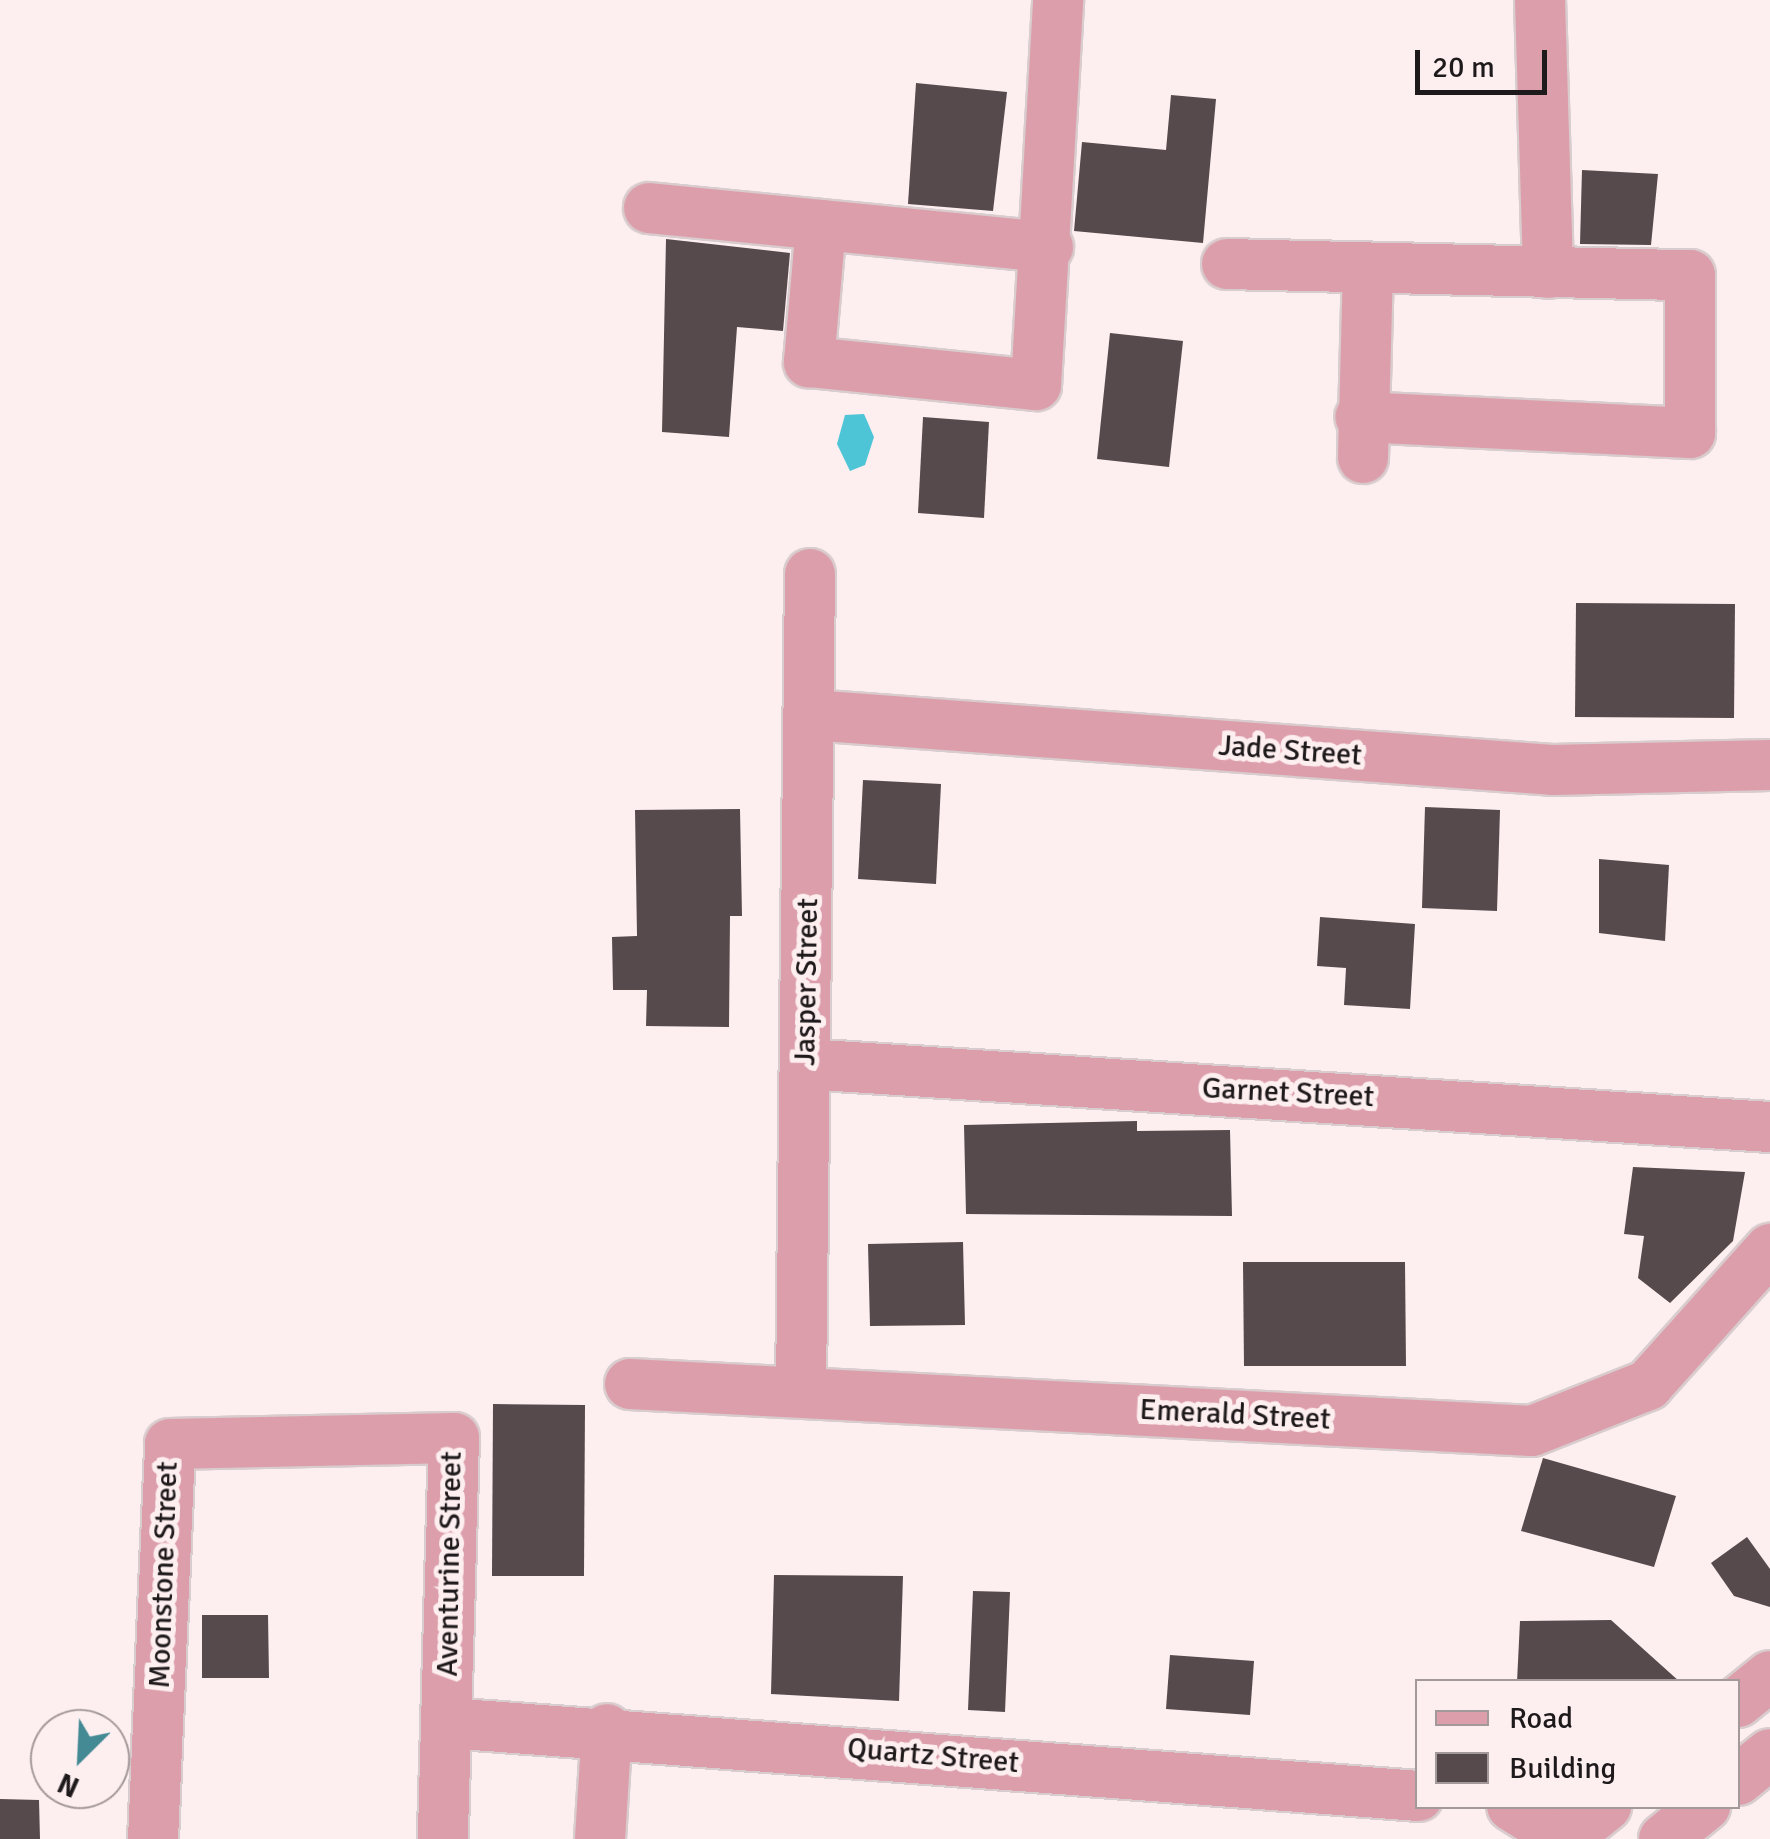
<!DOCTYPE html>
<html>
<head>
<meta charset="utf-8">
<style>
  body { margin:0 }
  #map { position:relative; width:1770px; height:1839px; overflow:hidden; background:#fdeef0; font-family:Signika,sans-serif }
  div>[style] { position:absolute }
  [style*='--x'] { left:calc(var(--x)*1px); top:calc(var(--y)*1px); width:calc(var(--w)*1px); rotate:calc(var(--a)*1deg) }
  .water>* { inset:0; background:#4dc5d6 }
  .building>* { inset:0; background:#564a4c }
  .roads { filter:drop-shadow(2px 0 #d9ccce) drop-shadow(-2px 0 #d9ccce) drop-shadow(0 2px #d9ccce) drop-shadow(0 -2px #d9ccce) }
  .minor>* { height:50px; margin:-25px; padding:0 25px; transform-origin:25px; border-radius:25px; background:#dc9eaa }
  span { translate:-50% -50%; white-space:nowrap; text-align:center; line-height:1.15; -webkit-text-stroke:10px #fdeef0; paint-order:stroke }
  .street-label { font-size:30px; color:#1e191a }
  .legend { position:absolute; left:1415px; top:1679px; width:325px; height:130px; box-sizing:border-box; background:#fdeef0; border:2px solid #a4999a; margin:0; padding:12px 18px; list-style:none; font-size:30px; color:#1e191a }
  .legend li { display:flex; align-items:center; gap:20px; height:50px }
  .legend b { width:50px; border:2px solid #a4999a }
  .north { position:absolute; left:30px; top:1709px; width:100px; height:100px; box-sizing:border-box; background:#fdeef0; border:2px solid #a4999a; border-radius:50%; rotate:204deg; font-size:28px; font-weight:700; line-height:40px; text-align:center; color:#1e191a }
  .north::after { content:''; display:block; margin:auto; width:35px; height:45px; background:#438a94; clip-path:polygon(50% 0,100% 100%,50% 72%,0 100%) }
  .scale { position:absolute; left:1415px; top:50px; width:132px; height:45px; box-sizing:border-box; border:5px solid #1e191a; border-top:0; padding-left:12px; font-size:30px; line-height:35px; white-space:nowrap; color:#1e191a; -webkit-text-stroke:8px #fdeef0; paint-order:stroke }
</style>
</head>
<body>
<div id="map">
  <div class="water">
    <div style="clip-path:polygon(864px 414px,874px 437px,865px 465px,850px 471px,837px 444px,845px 415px)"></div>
  </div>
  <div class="building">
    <div style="clip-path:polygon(916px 83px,1007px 92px,993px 211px,908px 204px)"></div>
    <div style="clip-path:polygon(1171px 95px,1216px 99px,1203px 243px,1074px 231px,1082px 142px,1166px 150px)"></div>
    <div style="clip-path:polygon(1582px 170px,1658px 174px,1651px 245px,1580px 244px)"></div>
    <div style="clip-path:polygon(666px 239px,790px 253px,783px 331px,737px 327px,729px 437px,662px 432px)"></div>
    <div style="clip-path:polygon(1110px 333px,1183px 341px,1169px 467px,1097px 459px)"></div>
    <div style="clip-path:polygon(923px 417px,989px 422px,984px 518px,918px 513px)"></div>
    <div style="clip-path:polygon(1576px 603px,1735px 604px,1734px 718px,1575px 717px)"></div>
    <div style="clip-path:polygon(863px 780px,941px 784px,936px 884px,858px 879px)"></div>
    <div style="clip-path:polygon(1425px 807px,1500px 810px,1497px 911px,1422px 908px)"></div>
    <div style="clip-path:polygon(740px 809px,742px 916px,730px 916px,729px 1027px,646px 1026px,647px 990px,613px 990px,612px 937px,637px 936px,635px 810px)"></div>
    <div style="clip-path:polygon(1599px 859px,1669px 865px,1665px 941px,1599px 933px)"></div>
    <div style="clip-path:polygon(1320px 917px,1415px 924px,1410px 1009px,1344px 1005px,1346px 968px,1317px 966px)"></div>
    <div style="clip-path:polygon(1137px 1121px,1137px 1131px,1230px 1130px,1232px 1216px,966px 1214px,964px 1125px)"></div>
    <div style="clip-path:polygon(1633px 1167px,1745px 1172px,1733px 1241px,1670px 1303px,1638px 1278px,1644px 1236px,1624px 1234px)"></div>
    <div style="clip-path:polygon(963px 1242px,965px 1325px,870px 1326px,868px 1244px)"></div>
    <div style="clip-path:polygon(1243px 1262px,1405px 1262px,1406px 1366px,1244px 1366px)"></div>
    <div style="clip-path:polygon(493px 1404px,585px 1405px,584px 1576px,492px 1576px)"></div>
    <div style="clip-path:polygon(1543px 1458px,1676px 1496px,1654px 1567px,1521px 1531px)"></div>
    <div style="clip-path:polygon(1747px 1537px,1770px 1569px,1770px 1607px,1734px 1596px,1711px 1563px)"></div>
    <div style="clip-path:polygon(774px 1575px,903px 1576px,899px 1701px,771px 1694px)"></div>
    <div style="clip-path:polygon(973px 1591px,1010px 1592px,1005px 1712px,968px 1710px)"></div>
    <div style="clip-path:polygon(202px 1615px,268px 1615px,269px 1678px,202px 1678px)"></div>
    <div style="clip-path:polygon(1611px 1620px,1680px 1682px,1517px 1682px,1520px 1621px)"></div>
    <div style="clip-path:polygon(1170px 1655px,1254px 1661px,1250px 1715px,1166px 1709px)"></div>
    <div style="clip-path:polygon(0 1799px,39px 1800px,40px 1839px,0 1839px)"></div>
  </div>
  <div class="roads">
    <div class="minor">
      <div style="--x:1540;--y:0;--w:273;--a:88.3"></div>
      <div style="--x:649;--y:208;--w:401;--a:5.6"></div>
      <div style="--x:821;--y:225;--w:138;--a:95"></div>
      <div style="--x:809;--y:362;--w:228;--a:5.8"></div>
      <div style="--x:1036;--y:385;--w:386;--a:-86.7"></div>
      <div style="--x:1227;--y:264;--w:463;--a:1.4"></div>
      <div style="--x:1690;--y:275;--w:158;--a:90"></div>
      <div style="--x:1690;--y:433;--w:330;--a:-177.2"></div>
      <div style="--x:1363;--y:458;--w:190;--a:-88.5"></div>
      <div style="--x:811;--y:715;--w:743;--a:4.24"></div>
      <div style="--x:1552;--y:770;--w:218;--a:-1.3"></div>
      <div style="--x:806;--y:1064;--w:966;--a:3.74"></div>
      <div style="--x:630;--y:1384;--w:903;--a:2.98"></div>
      <div style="--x:1532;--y:1431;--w:125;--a:-21.6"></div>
      <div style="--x:1648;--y:1385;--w:183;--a:-48.1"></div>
      <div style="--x:801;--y:1391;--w:817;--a:-89.37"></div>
      <div style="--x:1738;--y:1702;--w:41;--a:-39.1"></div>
      <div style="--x:448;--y:1723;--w:973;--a:4.3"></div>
      <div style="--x:1738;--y:1780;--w:41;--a:-39.1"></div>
      <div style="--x:1512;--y:1806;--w:62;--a:31.9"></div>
      <div style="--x:153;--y:1839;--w:395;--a:-87.5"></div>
      <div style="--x:170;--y:1444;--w:284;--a:-1.2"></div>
      <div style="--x:454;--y:1438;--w:401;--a:91.6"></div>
      <div style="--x:600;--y:1839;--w:110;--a:-86.4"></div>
      <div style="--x:1565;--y:1839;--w:53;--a:-38.8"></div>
      <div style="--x:1664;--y:1839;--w:53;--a:-38.8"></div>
    </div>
  </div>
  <div class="street-label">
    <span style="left:1290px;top:751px;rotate:4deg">Jade Street</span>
    <span style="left:807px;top:982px;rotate:-89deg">Jasper Street</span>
    <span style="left:1288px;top:1093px;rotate:3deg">Garnet Street</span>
    <span style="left:1235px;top:1415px;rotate:3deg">Emerald Street</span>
    <span style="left:450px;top:1564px;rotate:-89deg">Aventurine Street</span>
    <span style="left:164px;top:1575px;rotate:-88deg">Moonstone Street</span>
    <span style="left:933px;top:1756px;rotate:5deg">Quartz Street</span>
  </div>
  <ul class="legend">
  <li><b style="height:12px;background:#dc9eaa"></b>Road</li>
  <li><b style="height:28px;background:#564a4c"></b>Building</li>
  </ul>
  <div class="north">N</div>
  <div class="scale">20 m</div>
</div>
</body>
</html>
